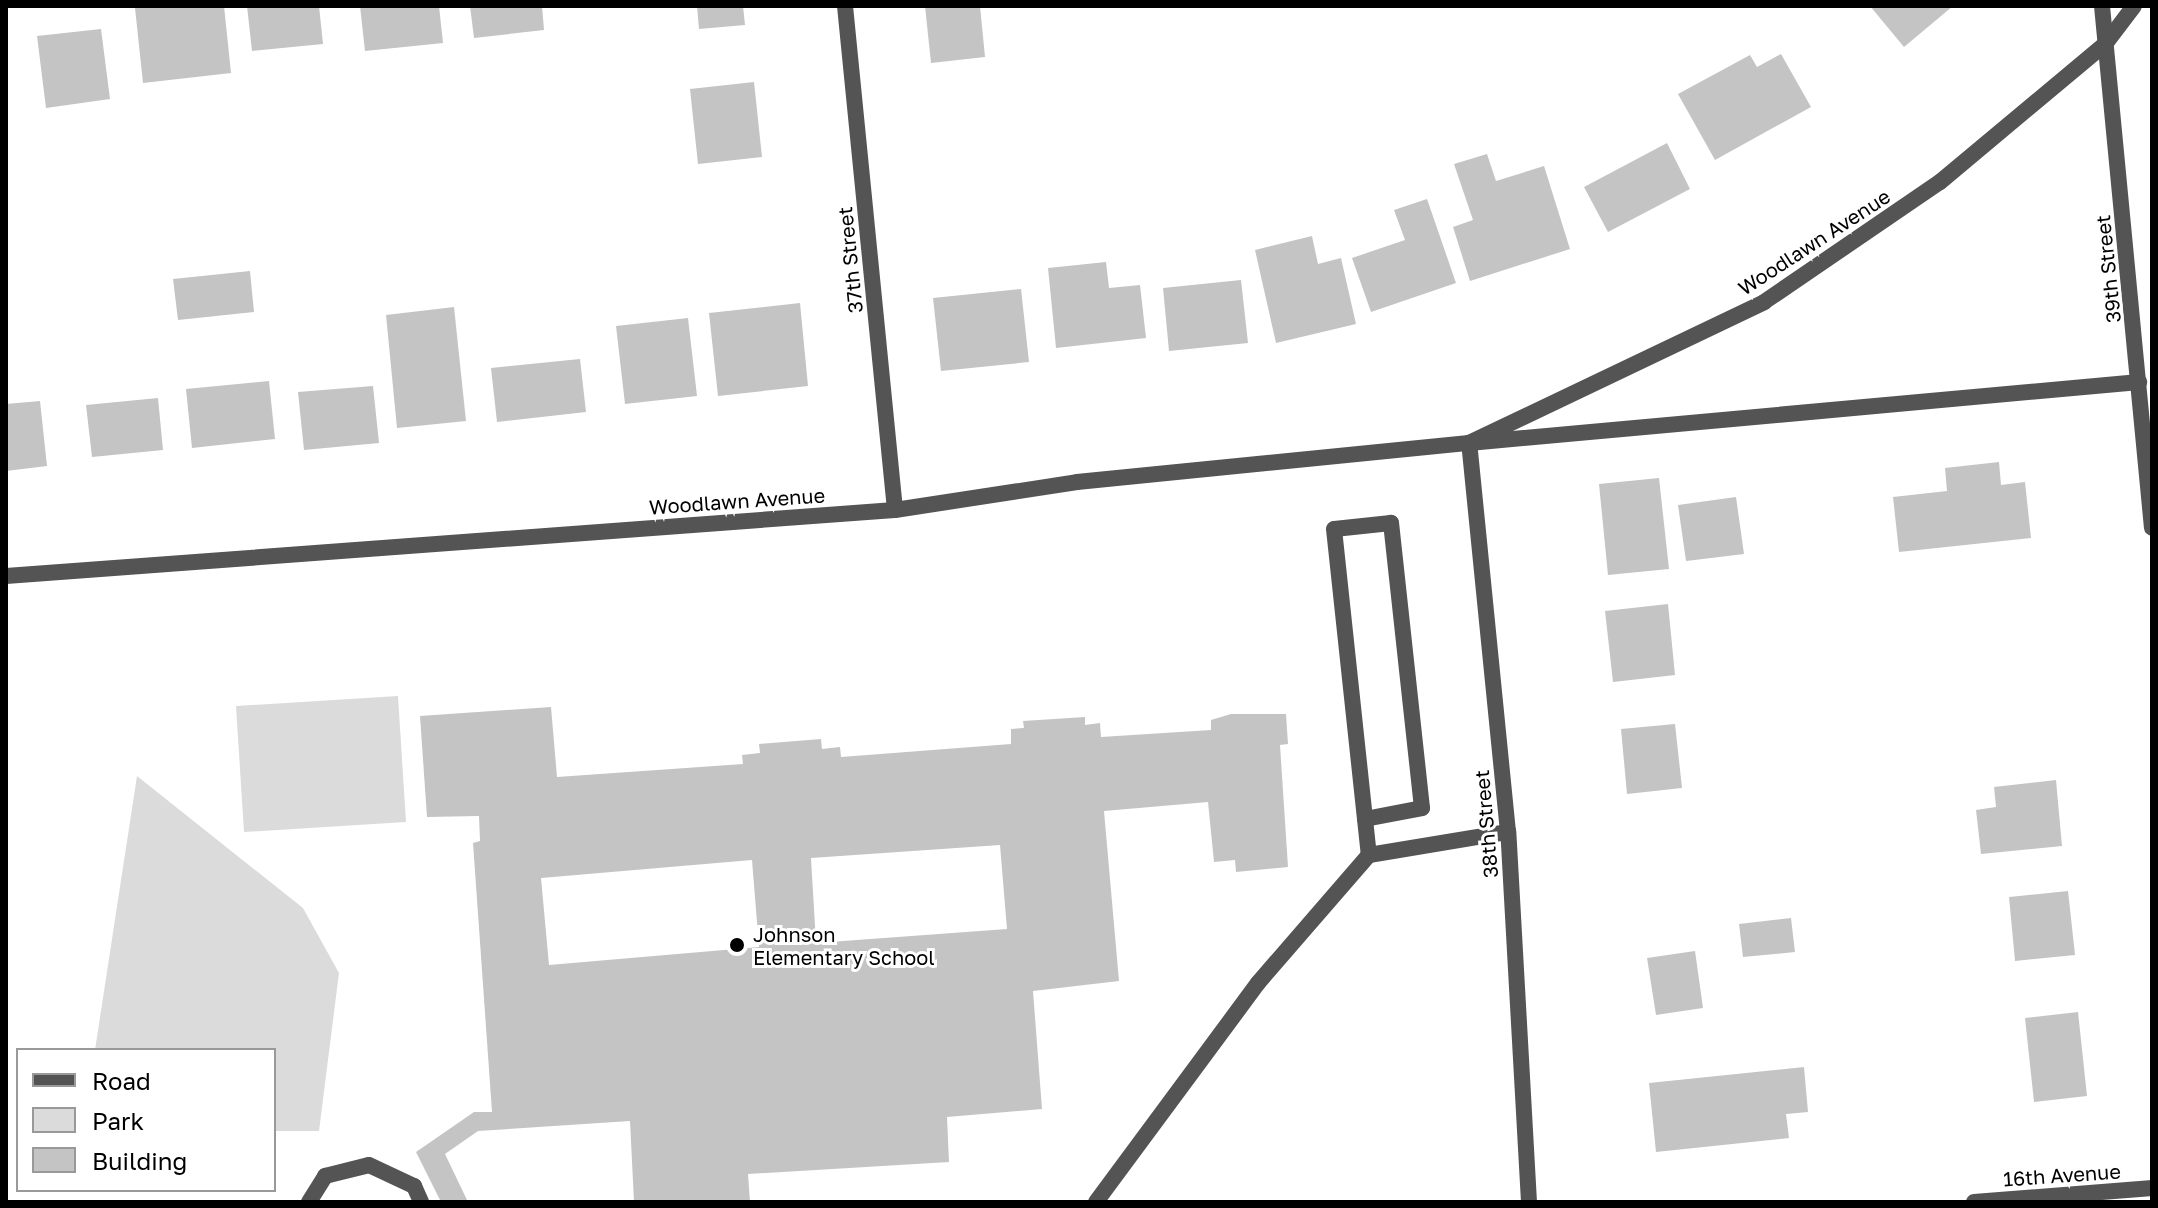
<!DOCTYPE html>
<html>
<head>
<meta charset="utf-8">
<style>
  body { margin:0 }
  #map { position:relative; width:2158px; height:1208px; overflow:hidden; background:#fff; font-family:"Golos Text",sans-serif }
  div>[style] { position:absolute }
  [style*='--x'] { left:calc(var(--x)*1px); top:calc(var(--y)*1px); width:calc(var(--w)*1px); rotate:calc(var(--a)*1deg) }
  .green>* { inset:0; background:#dbdbdb }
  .building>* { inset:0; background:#c4c4c4 }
  .service>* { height:16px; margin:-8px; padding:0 8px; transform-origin:8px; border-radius:8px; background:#545454 }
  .minor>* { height:16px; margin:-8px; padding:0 8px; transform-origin:8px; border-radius:8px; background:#545454 }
  .dots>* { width:22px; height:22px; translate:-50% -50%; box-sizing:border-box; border:4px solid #fff; border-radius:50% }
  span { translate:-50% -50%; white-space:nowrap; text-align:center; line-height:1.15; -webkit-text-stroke:6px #fff; paint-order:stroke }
  .street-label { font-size:20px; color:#000 }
  .poi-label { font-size:20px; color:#000 }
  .left { translate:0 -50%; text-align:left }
  .frame { position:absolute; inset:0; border:8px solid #000; pointer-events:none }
  .legend { position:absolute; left:16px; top:1048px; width:260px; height:144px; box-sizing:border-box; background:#fff; border:2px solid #999; margin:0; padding:10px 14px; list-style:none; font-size:24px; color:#000 }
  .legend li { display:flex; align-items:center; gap:16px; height:40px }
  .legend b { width:40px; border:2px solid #999 }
</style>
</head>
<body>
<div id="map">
  <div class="green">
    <div style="clip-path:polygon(398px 696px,406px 822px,244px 832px,236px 706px)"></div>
    <div style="clip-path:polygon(137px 776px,303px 908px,339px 973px,319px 1131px,274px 1131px,274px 1050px,95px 1050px)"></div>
  </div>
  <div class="building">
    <div style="clip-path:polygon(224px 6px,231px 73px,143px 83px,135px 8px)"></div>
    <div style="clip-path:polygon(247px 6px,319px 6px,323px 44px,252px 51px)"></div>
    <div style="clip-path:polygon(360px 6px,439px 6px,443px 43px,365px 51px)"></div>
    <div style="clip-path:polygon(470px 6px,542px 6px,544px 30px,474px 38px)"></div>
    <div style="clip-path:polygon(697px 6px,743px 6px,745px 25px,699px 29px)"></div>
    <div style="clip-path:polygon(925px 6px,980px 6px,985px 57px,931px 63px)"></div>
    <div style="clip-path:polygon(1870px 6px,1953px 6px,1904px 47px)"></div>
    <div style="clip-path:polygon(101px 29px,110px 99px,46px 108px,37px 36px)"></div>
    <div style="clip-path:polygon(1781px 54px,1811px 107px,1715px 160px,1678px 94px,1750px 55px,1757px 67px)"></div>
    <div style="clip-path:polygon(754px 82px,762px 157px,698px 164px,690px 89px)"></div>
    <div style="clip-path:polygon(1667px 143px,1690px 189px,1608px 232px,1584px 187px)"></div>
    <div style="clip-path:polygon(1487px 154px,1496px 181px,1544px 166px,1570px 249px,1470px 281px,1453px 227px,1473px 220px,1454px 164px)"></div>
    <div style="clip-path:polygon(1427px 199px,1456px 283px,1371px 312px,1352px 258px,1405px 240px,1394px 210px)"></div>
    <div style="clip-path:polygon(1312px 236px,1318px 264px,1341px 258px,1356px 324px,1276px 343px,1255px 250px)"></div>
    <div style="clip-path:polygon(1106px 262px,1109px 288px,1140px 285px,1146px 338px,1056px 348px,1048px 268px)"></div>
    <div style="clip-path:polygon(250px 271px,254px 312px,178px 320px,173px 279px)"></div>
    <div style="clip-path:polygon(1241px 280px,1248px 343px,1169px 351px,1163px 288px)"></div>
    <div style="clip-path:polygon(1021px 289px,1029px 362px,941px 371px,933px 298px)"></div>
    <div style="clip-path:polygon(800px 303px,808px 386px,718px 396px,709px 313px)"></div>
    <div style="clip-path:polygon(454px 307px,466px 421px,397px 428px,386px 315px)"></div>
    <div style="clip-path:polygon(688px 318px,697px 396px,625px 404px,616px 326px)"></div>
    <div style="clip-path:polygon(580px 359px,586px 412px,497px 422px,491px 368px)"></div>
    <div style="clip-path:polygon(269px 381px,275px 439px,192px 448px,186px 389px)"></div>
    <div style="clip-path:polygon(373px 386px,379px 443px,304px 450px,298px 392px)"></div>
    <div style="clip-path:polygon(158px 398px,163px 450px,92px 457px,86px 405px)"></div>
    <div style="clip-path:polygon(40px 401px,47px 466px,6px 471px,6px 404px)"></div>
    <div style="clip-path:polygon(1999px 462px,2001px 485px,2025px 482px,2031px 538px,1899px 552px,1893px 497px,1947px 491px,1945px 468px)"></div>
    <div style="clip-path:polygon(1659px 478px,1669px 569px,1608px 575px,1599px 484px)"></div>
    <div style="clip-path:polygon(1736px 497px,1744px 554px,1686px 561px,1678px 505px)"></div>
    <div style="clip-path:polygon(1668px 604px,1675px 675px,1613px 682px,1605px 611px)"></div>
    <div style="clip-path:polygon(evenodd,551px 707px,557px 777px,743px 764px,742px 755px,760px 753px,759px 744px,821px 739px,822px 749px,840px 747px,841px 757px,1011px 744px,1011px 729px,1024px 728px,1023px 721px,1085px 717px,1085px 725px,1100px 723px,1101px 737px,1211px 730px,1211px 720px,1231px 714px,1286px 714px,1288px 744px,1280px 745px,1288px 867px,1236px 872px,1235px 860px,1214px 862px,1208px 802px,1104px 811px,1119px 981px,1033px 991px,1042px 1109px,947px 1117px,949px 1162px,748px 1174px,750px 1202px,634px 1202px,630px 1121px,478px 1131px,445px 1154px,468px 1202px,441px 1202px,416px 1152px,474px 1112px,492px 1112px,473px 843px,480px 841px,479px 816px,427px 817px,420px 716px,551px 707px,1000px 845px,1007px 929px,816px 943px,811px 858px,1000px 845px,551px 707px,752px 860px,759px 947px,549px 965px,541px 878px,752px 860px)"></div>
    <div style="clip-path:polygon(1675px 724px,1682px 788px,1627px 794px,1621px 729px)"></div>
    <div style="clip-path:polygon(2056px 780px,2062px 846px,1981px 854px,1976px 810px,1996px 807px,1994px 787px)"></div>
    <div style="clip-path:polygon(2068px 891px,2075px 955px,2015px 961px,2009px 897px)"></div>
    <div style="clip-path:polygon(1791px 918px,1795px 952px,1743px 957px,1739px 924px)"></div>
    <div style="clip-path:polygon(1695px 951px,1703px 1008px,1656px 1015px,1647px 958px)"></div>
    <div style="clip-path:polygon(2078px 1012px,2087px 1096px,2034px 1102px,2025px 1018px)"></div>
    <div style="clip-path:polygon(1804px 1067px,1808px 1112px,1786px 1114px,1789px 1138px,1656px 1152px,1649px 1083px)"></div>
  </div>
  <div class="service">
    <div style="--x:1365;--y:819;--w:58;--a:-10.9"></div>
    <div style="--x:1422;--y:808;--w:287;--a:-96.2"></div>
    <div style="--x:1391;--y:523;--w:57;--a:174"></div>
    <div style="--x:1334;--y:529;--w:328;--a:83.9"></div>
    <div style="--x:309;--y:1202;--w:31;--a:-58"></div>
    <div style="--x:325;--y:1176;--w:45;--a:-14"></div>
    <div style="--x:369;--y:1165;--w:50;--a:25"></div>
    <div style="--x:414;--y:1186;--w:17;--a:66"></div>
    <div style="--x:1096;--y:1202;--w:272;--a:-53.5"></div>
    <div style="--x:1258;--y:983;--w:169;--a:-49.1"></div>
    <div style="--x:1369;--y:855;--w:141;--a:-9.4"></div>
  </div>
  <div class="minor">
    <div style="--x:845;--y:6;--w:506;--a:84.33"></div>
    <div style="--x:2102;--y:6;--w:524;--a:84.53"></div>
    <div style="--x:6;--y:576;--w:891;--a:-4.25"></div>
    <div style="--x:895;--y:510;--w:184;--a:-8.7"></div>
    <div style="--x:1077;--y:482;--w:394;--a:-5.7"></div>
    <div style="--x:1469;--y:443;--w:327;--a:-25.5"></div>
    <div style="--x:1764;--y:302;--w:213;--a:-34.3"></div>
    <div style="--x:1940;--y:182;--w:217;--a:-39.9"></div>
    <div style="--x:2106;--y:43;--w:46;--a:-52.9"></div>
    <div style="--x:1529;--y:1202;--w:371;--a:-93.2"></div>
    <div style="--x:1508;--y:832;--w:391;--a:-95.7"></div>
    <div style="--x:1469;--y:443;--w:673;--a:-5.2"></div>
    <div style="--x:1974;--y:1202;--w:179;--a:-4.5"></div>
  </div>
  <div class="dots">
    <div style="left:737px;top:945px;background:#000"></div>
  </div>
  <div class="street-label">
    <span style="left:1814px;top:242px;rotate:-33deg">Woodlawn Avenue</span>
    <span style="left:850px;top:260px;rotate:-96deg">37th Street</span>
    <span style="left:2108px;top:269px;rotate:-96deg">39th Street</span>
    <span style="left:737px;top:501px;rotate:-4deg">Woodlawn Avenue</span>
    <span style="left:1486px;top:824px;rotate:-95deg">38th Street</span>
    <span style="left:2062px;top:1175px;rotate:-4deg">16th Avenue</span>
  </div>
  <div class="poi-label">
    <span class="left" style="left:753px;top:946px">Johnson<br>Elementary School</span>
  </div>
  <div class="frame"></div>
  <ul class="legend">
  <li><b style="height:10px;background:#545454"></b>Road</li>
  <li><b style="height:22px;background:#dbdbdb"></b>Park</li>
  <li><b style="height:22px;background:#c4c4c4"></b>Building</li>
  </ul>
</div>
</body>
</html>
